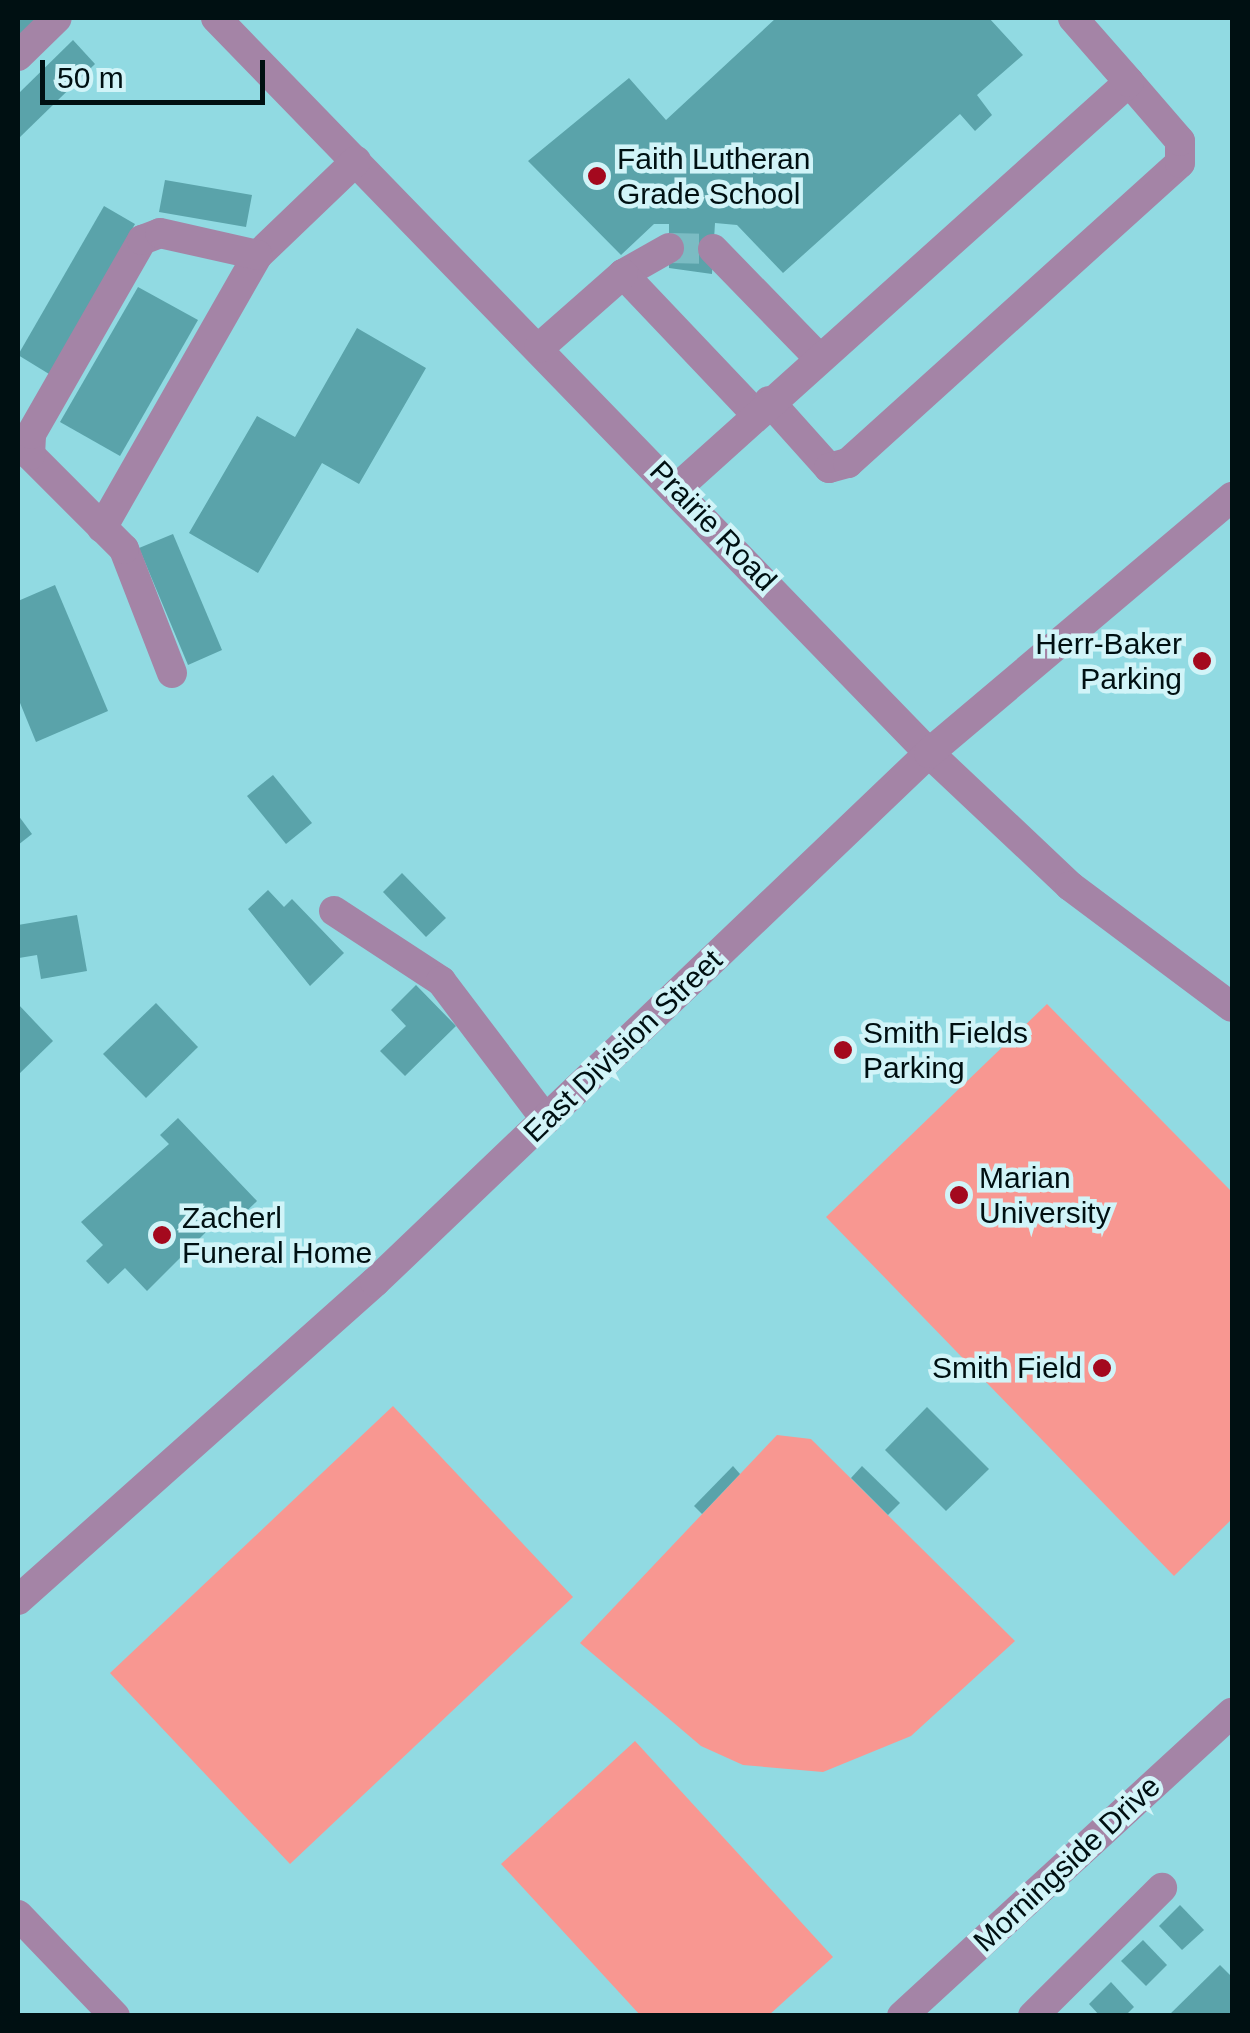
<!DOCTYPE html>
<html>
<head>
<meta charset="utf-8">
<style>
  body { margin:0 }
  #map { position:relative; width:1250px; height:2033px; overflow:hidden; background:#91dae2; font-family:Arial,sans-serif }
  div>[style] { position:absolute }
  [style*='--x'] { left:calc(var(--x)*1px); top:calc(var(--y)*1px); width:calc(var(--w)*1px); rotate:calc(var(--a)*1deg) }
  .green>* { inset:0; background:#f89791 }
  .building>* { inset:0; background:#5aa3aa }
  .minor-tunnel>* { height:30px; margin-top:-15px; transform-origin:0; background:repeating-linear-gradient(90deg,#7bbcc3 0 30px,transparent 0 45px) }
  .minor>* { height:30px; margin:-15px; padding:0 15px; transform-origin:15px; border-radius:15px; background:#a484a6 }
  .dots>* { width:28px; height:28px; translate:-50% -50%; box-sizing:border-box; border:5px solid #d1f4f8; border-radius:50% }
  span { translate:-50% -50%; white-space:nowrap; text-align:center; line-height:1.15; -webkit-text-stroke:9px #d1f4f8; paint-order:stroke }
  .poi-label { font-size:30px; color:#001012 }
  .left { translate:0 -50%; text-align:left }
  .right { translate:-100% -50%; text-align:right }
  .street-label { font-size:30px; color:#001012 }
  .frame { position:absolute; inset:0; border:20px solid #001012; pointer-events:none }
  .scale { position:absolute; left:40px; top:60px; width:225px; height:45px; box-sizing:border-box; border:5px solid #001012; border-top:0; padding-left:12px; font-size:30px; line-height:35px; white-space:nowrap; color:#001012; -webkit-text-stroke:8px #d1f4f8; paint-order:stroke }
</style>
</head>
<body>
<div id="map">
  <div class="green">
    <div style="clip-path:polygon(1047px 1004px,1232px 1192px,1232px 1519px,1174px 1576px,826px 1217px)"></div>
    <div style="clip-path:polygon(393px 1406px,573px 1597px,290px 1864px,110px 1673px)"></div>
    <div style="clip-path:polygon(777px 1435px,811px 1439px,1015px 1641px,911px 1736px,823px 1772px,743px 1765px,701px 1746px,580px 1643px)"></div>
    <div style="clip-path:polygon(635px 1741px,833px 1957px,769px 2015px,640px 2015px,501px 1864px)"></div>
  </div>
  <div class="building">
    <div style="clip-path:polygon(18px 18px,40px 18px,20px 37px)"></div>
    <div style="clip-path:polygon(776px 18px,989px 18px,1023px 55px,977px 95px,992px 115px,975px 131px,960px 114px,783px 273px,737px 225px,715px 223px,712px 274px,669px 268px,669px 224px,654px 224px,621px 255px,528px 161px,629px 78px,666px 120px)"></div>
    <div style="clip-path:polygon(73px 40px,95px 64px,18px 139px,18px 94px)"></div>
    <div style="clip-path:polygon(165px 180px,252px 195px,246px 227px,159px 212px)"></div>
    <div style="clip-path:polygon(104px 206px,135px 224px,49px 374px,18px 355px)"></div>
    <div style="clip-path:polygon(138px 287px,198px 320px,120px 456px,60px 422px)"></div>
    <div style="clip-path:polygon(357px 328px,426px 368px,359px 484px,322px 463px,258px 573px,189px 533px,257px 416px,295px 437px)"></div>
    <div style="clip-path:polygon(173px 534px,222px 650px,188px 665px,139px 548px)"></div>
    <div style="clip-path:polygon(55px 585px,108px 711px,36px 742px,18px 698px,18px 601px)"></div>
    <div style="clip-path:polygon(273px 775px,312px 823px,286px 844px,247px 796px)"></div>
    <div style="clip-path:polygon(18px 815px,32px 834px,18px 845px)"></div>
    <div style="clip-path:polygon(402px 873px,446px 918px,426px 937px,383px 892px)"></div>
    <div style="clip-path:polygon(268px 890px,284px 907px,292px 899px,344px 953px,310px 986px,248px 909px)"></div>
    <div style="clip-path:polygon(77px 915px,87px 971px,41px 979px,37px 955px,19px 958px,18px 925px)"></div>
    <div style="clip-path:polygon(416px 985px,456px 1026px,405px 1076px,380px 1051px,406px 1026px,391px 1010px)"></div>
    <div style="clip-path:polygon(156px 1003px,198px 1047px,146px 1098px,103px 1054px)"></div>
    <div style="clip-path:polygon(18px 1004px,53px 1041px,18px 1075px)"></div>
    <div style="clip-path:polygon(178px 1118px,257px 1201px,230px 1227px,221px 1217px,147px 1291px,125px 1268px,108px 1284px,86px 1261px,103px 1245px,81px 1222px,169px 1144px,160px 1135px)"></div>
    <div style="clip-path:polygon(927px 1407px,989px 1469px,946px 1511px,885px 1450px)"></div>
    <div style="clip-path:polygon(733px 1466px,740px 1474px,702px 1514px,694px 1506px)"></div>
    <div style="clip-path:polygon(862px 1466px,900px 1503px,888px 1515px,851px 1478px)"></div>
    <div style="clip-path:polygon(1180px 1905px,1204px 1930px,1182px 1950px,1159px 1926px)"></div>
    <div style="clip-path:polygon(1143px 1940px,1167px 1965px,1146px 1986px,1121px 1961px)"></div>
    <div style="clip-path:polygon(1220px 1965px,1232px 1977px,1232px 2016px,1168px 2016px)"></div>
    <div style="clip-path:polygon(1111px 1982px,1134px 2007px,1125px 2016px,1100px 2016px,1089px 2004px)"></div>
  </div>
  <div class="minor-tunnel">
    <div style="--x:669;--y:248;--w:44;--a:1.3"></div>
  </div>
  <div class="minor">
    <div style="--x:216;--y:18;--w:1024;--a:45.87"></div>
    <div style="--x:929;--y:753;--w:194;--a:43.3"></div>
    <div style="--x:1070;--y:886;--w:202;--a:36.8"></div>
    <div style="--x:18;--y:56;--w:54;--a:-44.3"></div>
    <div style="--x:669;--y:248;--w:53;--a:150.5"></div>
    <div style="--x:623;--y:274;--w:192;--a:46.5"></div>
    <div style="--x:713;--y:249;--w:152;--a:45.8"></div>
    <div style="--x:539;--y:348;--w:112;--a:-41.4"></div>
    <div style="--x:769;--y:401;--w:90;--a:48.2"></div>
    <div style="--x:829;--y:468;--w:20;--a:-15"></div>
    <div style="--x:848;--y:463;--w:447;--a:-42.1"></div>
    <div style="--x:1180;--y:163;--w:22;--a:-90"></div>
    <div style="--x:1180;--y:141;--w:78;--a:-130.8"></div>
    <div style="--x:676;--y:489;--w:609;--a:-41.94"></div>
    <div style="--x:1129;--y:82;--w:85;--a:-131.2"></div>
    <div style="--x:102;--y:528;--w:314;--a:-60.3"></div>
    <div style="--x:258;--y:255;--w:136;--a:-43.8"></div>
    <div style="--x:172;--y:673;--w:133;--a:-111.2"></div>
    <div style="--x:124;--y:549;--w:133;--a:-135"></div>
    <div style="--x:30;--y:455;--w:21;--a:-87"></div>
    <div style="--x:31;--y:434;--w:224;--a:-60.2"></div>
    <div style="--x:142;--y:240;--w:19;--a:-21"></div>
    <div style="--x:160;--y:233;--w:100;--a:12.7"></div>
    <div style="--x:334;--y:911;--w:128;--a:33.2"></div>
    <div style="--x:441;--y:981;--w:174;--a:52.9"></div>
    <div style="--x:18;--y:1600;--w:478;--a:-41.7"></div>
    <div style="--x:375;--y:1282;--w:766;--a:-43.68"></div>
    <div style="--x:929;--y:753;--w:397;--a:-40.2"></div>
    <div style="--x:18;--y:1915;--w:140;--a:46.2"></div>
    <div style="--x:902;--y:2016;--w:448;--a:-42.6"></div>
    <div style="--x:1033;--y:2016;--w:182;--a:-44.8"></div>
  </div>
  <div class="dots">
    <div style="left:597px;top:176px;background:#a4091e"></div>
    <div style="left:1202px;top:661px;background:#a4091e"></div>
    <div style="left:843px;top:1050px;background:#a4091e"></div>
    <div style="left:959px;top:1195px;background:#a4091e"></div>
    <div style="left:162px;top:1235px;background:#a4091e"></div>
    <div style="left:1102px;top:1368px;background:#a4091e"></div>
  </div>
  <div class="poi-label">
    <span class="left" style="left:617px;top:176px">Faith Lutheran<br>Grade School</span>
    <span class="right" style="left:1182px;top:661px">Herr-Baker<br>Parking</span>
    <span class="left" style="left:863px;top:1050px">Smith Fields<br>Parking</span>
    <span class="left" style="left:979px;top:1195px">Marian<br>University</span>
    <span class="left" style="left:182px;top:1235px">Zacherl<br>Funeral Home</span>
    <span class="right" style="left:1082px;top:1368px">Smith Field</span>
  </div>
  <div class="street-label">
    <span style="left:713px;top:526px;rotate:46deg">Prairie Road</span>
    <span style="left:623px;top:1046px;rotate:-44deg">East Division Street</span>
    <span style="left:1067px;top:1864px;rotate:-43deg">Morningside Drive</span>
  </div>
  <div class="frame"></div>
  <div class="scale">50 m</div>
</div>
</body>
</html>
